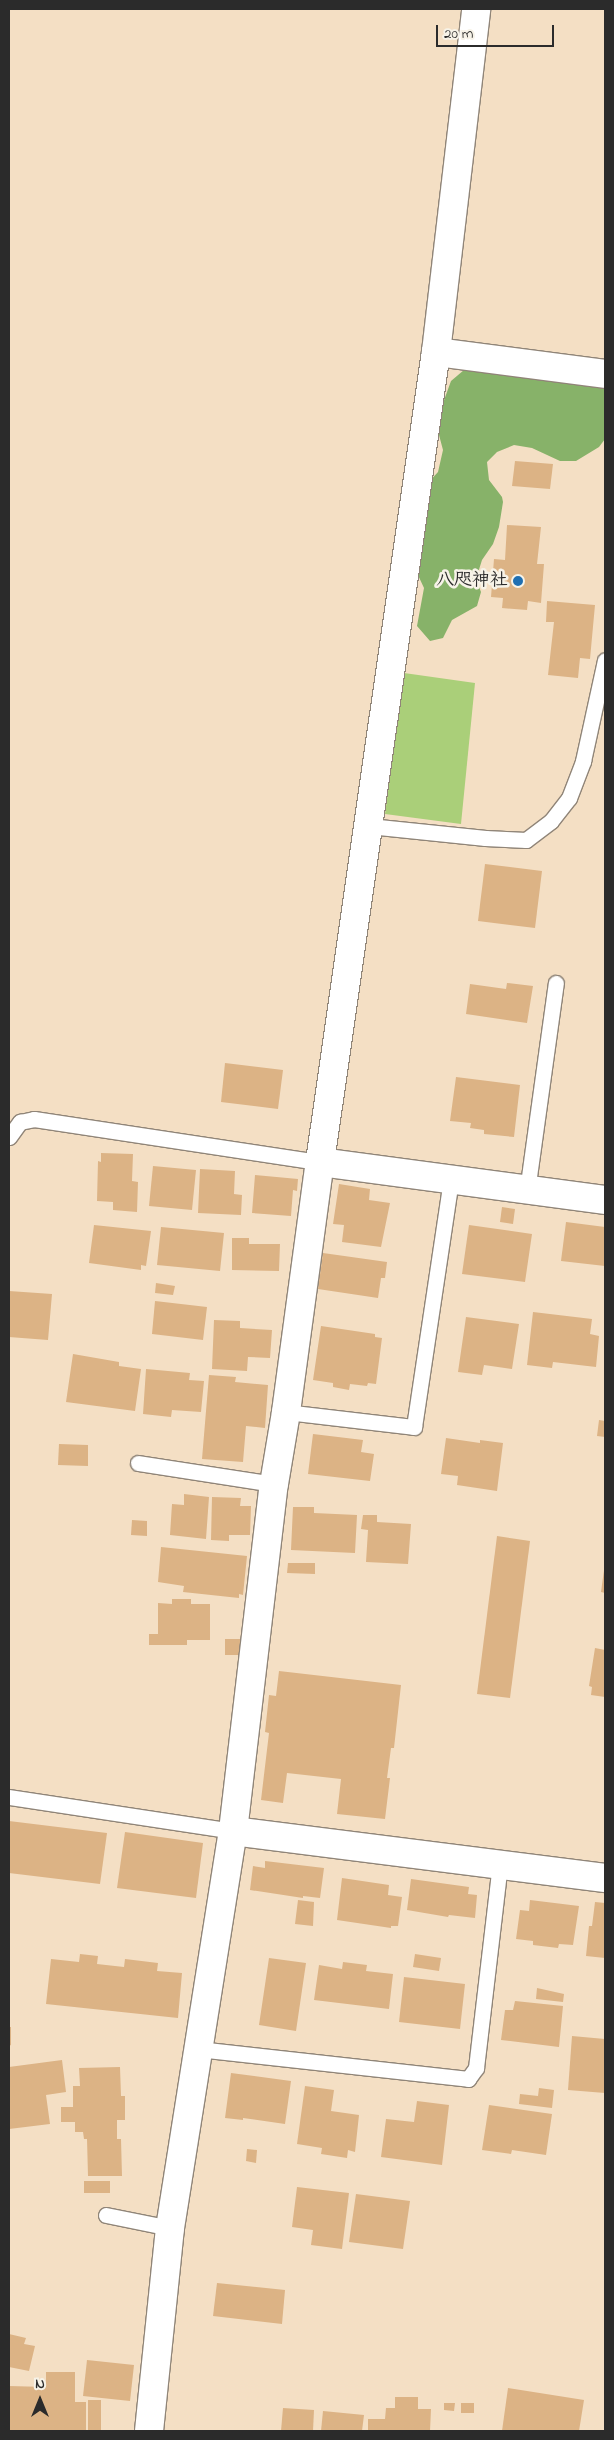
<!DOCTYPE html>
<html>
<head>
<meta charset="utf-8">
<style>
  body { margin:0 }
  #map { position:relative; width:614px; height:2440px; overflow:hidden; background:#f4dfc4; font-family:"Indie Flower","Klee One",sans-serif }
  div>[style] { position:absolute }
  [style*='--x'] { left:calc(var(--x)*1px); top:calc(var(--y)*1px); width:calc(var(--w)*1px); rotate:calc(var(--a)*1deg) }
  .green>* { inset:0; background:#aacf79 }
  .forest>* { inset:0; background:#87b269 }
  .building>* { inset:0; background:#dcb385 }
  .roads { filter:drop-shadow(1px 0 #908578) drop-shadow(-1px 0 #908578) drop-shadow(0 1px #908578) drop-shadow(0 -1px #908578) }
  .service>* { height:15px; margin:-7.5px; padding:0 7.5px; transform-origin:7.5px; border-radius:7.5px; background:#fff }
  .minor>* { height:28px; margin:-14px; padding:0 14px; transform-origin:14px; border-radius:14px; background:#fff }
  .dots>* { width:14px; height:14px; translate:-50% -50%; box-sizing:border-box; border:2px solid #f7f3e8; border-radius:50% }
  span { translate:-50% -50%; white-space:nowrap; text-align:center; line-height:1.15; -webkit-text-stroke:5px #f7f3e8; paint-order:stroke }
  .poi-label { font-size:18px; color:#2b2b2b; font-weight:700 }
  .right { translate:-100% -50%; text-align:right }
  .frame { position:absolute; inset:0; border:10px solid #2b2b2b; pointer-events:none }
  .north { position:absolute; left:15px; top:2375px; width:50px; height:50px; -webkit-text-stroke:4px #f7f3e8; paint-order:stroke; rotate:0deg; font-size:14px; font-weight:700; line-height:20px; text-align:center; color:#2b2b2b }
  .north::after { content:''; display:block; margin:auto; width:18px; height:22px; background:#2b2b2b; clip-path:polygon(50% 0,100% 100%,50% 72%,0 100%) }
  .scale { position:absolute; left:436px; top:25px; width:118px; height:22px; box-sizing:border-box; border:2px solid #2b2b2b; border-top:0; padding-left:6px; font-size:15px; line-height:18px; white-space:nowrap; color:#2b2b2b; -webkit-text-stroke:4px #f7f3e8; paint-order:stroke }
</style>
</head>
<body>
<div id="map">
  <div class="green">
    <div style="clip-path:polygon(404px 673px,475px 683px,461px 824px,385px 814px)"></div>
  </div>
  <div class="forest">
    <div style="clip-path:polygon(464px 370px,485px 370px,605px 389px,605px 439px,599px 447px,576px 461px,560px 461px,532px 448px,514px 445px,497px 452px,487px 462px,489px 480px,502px 497px,503px 502px,499px 527px,493px 544px,482px 560px,476px 579px,481px 592px,477px 606px,452px 620px,443px 638px,430px 641px,417px 626px,424px 588px,417px 573px,427px 484px,438px 472px,443px 450px,439px 435px,439px 414px,451px 381px)"></div>
  </div>
  <div class="building">
    <div style="clip-path:polygon(515px 461px,553px 464px,550px 489px,512px 486px)"></div>
    <div style="clip-path:polygon(507px 525px,541px 527px,537px 564px,544px 564px,541px 603px,528px 601px,527px 610px,502px 608px,503px 598px,491px 597px,494px 559px,505px 560px)"></div>
    <div style="clip-path:polygon(547px 601px,595px 605px,590px 659px,580px 658px,578px 678px,548px 675px,554px 622px,546px 622px)"></div>
    <div style="clip-path:polygon(485px 864px,542px 871px,535px 928px,478px 921px)"></div>
    <div style="clip-path:polygon(507px 983px,533px 986px,527px 1023px,466px 1014px,470px 984px,506px 989px)"></div>
    <div style="clip-path:polygon(225px 1063px,283px 1070px,278px 1109px,221px 1102px)"></div>
    <div style="clip-path:polygon(456px 1077px,520px 1085px,514px 1137px,484px 1134px,484px 1130px,470px 1128px,471px 1123px,450px 1121px)"></div>
    <div style="clip-path:polygon(101px 1153px,133px 1154px,132px 1181px,138px 1182px,137px 1212px,113px 1210px,113px 1202px,97px 1201px,98px 1161px,101px 1162px)"></div>
    <div style="clip-path:polygon(153px 1166px,196px 1170px,192px 1210px,149px 1206px)"></div>
    <div style="clip-path:polygon(200px 1169px,235px 1171px,234px 1194px,242px 1195px,241px 1215px,198px 1213px)"></div>
    <div style="clip-path:polygon(255px 1175px,298px 1179px,297px 1191px,293px 1190px,291px 1216px,252px 1213px)"></div>
    <div style="clip-path:polygon(339px 1184px,370px 1189px,369px 1200px,390px 1203px,381px 1247px,342px 1242px,344px 1225px,333px 1224px)"></div>
    <div style="clip-path:polygon(502px 1207px,515px 1209px,513px 1224px,500px 1222px)"></div>
    <div style="clip-path:polygon(566px 1222px,605px 1227px,605px 1266px,561px 1261px)"></div>
    <div style="clip-path:polygon(94px 1225px,151px 1231px,146px 1266px,141px 1265px,141px 1270px,89px 1263px)"></div>
    <div style="clip-path:polygon(469px 1225px,532px 1234px,525px 1282px,462px 1274px)"></div>
    <div style="clip-path:polygon(161px 1227px,224px 1233px,220px 1271px,157px 1265px)"></div>
    <div style="clip-path:polygon(232px 1238px,249px 1238px,249px 1244px,280px 1244px,279px 1271px,232px 1270px)"></div>
    <div style="clip-path:polygon(323px 1253px,387px 1262px,385px 1278px,381px 1278px,378px 1298px,318px 1289px)"></div>
    <div style="clip-path:polygon(156px 1283px,175px 1286px,173px 1295px,155px 1293px)"></div>
    <div style="clip-path:polygon(9px 1291px,52px 1294px,48px 1340px,9px 1337px)"></div>
    <div style="clip-path:polygon(155px 1301px,207px 1307px,203px 1340px,152px 1334px)"></div>
    <div style="clip-path:polygon(533px 1312px,592px 1319px,590px 1334px,599px 1336px,596px 1367px,553px 1362px,552px 1368px,527px 1365px)"></div>
    <div style="clip-path:polygon(466px 1317px,519px 1324px,512px 1369px,484px 1365px,482px 1375px,458px 1372px)"></div>
    <div style="clip-path:polygon(214px 1320px,240px 1321px,240px 1328px,272px 1330px,270px 1358px,248px 1357px,247px 1371px,212px 1369px)"></div>
    <div style="clip-path:polygon(321px 1326px,375px 1334px,375px 1337px,382px 1338px,376px 1384px,368px 1383px,367px 1386px,350px 1384px,349px 1390px,333px 1387px,333px 1383px,313px 1380px)"></div>
    <div style="clip-path:polygon(73px 1354px,119px 1362px,119px 1366px,141px 1369px,135px 1411px,66px 1402px)"></div>
    <div style="clip-path:polygon(146px 1369px,190px 1373px,189px 1380px,204px 1381px,201px 1412px,172px 1410px,171px 1417px,143px 1414px)"></div>
    <div style="clip-path:polygon(209px 1375px,236px 1377px,235px 1382px,268px 1385px,265px 1428px,246px 1426px,243px 1462px,202px 1459px)"></div>
    <div style="clip-path:polygon(599px 1420px,605px 1421px,605px 1437px,597px 1436px)"></div>
    <div style="clip-path:polygon(313px 1434px,363px 1440px,361px 1452px,374px 1454px,370px 1481px,308px 1474px)"></div>
    <div style="clip-path:polygon(446px 1438px,480px 1443px,480px 1440px,503px 1443px,497px 1491px,457px 1485px,458px 1476px,441px 1474px)"></div>
    <div style="clip-path:polygon(59px 1444px,88px 1445px,88px 1466px,58px 1465px)"></div>
    <div style="clip-path:polygon(184px 1494px,209px 1497px,206px 1539px,170px 1535px,172px 1504px,184px 1505px)"></div>
    <div style="clip-path:polygon(212px 1497px,241px 1498px,240px 1506px,251px 1506px,250px 1535px,229px 1535px,229px 1541px,211px 1540px)"></div>
    <div style="clip-path:polygon(293px 1507px,314px 1507px,314px 1513px,357px 1515px,355px 1553px,291px 1550px)"></div>
    <div style="clip-path:polygon(363px 1515px,377px 1515px,377px 1522px,411px 1524px,408px 1564px,366px 1562px,368px 1530px,361px 1529px)"></div>
    <div style="clip-path:polygon(132px 1520px,147px 1521px,147px 1536px,131px 1535px)"></div>
    <div style="clip-path:polygon(497px 1536px,530px 1541px,510px 1698px,477px 1694px)"></div>
    <div style="clip-path:polygon(161px 1547px,247px 1556px,243px 1595px,239px 1594px,239px 1598px,183px 1592px,184px 1586px,158px 1582px)"></div>
    <div style="clip-path:polygon(288px 1563px,315px 1563px,315px 1574px,287px 1573px)"></div>
    <div style="clip-path:polygon(604px 1570px,605px 1570px,605px 1593px,601px 1592px)"></div>
    <div style="clip-path:polygon(172px 1599px,191px 1599px,191px 1604px,210px 1604px,210px 1640px,187px 1640px,187px 1645px,149px 1645px,149px 1634px,158px 1634px,158px 1603px,172px 1604px)"></div>
    <div style="clip-path:polygon(225px 1639px,240px 1639px,240px 1655px,225px 1655px)"></div>
    <div style="clip-path:polygon(595px 1648px,605px 1650px,605px 1697px,591px 1695px,592px 1687px,589px 1686px)"></div>
    <div style="clip-path:polygon(279px 1671px,401px 1685px,394px 1748px,391px 1748px,387px 1778px,390px 1778px,385px 1819px,337px 1814px,341px 1779px,287px 1773px,283px 1803px,261px 1800px,269px 1733px,265px 1732px,269px 1695px,276px 1696px)"></div>
    <div style="clip-path:polygon(9px 1821px,107px 1833px,100px 1884px,9px 1873px)"></div>
    <div style="clip-path:polygon(125px 1832px,203px 1843px,196px 1898px,117px 1888px)"></div>
    <div style="clip-path:polygon(265px 1861px,324px 1868px,320px 1898px,303px 1896px,303px 1898px,250px 1890px,253px 1866px,265px 1868px)"></div>
    <div style="clip-path:polygon(342px 1878px,389px 1885px,388px 1895px,402px 1897px,398px 1926px,391px 1926px,391px 1928px,337px 1920px)"></div>
    <div style="clip-path:polygon(411px 1879px,469px 1887px,468px 1894px,477px 1895px,475px 1918px,449px 1915px,448px 1917px,407px 1910px)"></div>
    <div style="clip-path:polygon(298px 1900px,314px 1902px,313px 1926px,295px 1924px)"></div>
    <div style="clip-path:polygon(530px 1900px,579px 1906px,573px 1945px,559px 1944px,558px 1948px,533px 1945px,533px 1941px,516px 1939px,520px 1910px,529px 1911px)"></div>
    <div style="clip-path:polygon(595px 1902px,605px 1903px,605px 1958px,586px 1956px,589px 1926px,592px 1926px)"></div>
    <div style="clip-path:polygon(80px 1954px,98px 1956px,97px 1964px,124px 1967px,125px 1959px,158px 1963px,157px 1971px,182px 1973px,178px 2018px,46px 2004px,51px 1959px,79px 1962px)"></div>
    <div style="clip-path:polygon(415px 1954px,441px 1958px,439px 1971px,413px 1967px)"></div>
    <div style="clip-path:polygon(269px 1958px,306px 1963px,296px 2031px,259px 2025px)"></div>
    <div style="clip-path:polygon(343px 1962px,367px 1965px,366px 1971px,393px 1974px,389px 2009px,314px 2000px,319px 1965px,342px 1969px)"></div>
    <div style="clip-path:polygon(404px 1977px,465px 1984px,460px 2029px,399px 2022px)"></div>
    <div style="clip-path:polygon(537px 1988px,564px 1994px,563px 2002px,536px 1999px)"></div>
    <div style="clip-path:polygon(515px 2001px,563px 2006px,559px 2047px,501px 2040px,505px 2010px,513px 2010px)"></div>
    <div style="clip-path:polygon(9px 2027px,11px 2027px,11px 2045px,9px 2046px)"></div>
    <div style="clip-path:polygon(572px 2036px,605px 2039px,605px 2093px,568px 2090px)"></div>
    <div style="clip-path:polygon(62px 2060px,66px 2092px,46px 2095px,50px 2124px,9px 2129px,9px 2067px)"></div>
    <div style="clip-path:polygon(120px 2067px,121px 2096px,125px 2096px,125px 2120px,117px 2120px,117px 2139px,121px 2139px,122px 2176px,88px 2176px,87px 2139px,84px 2139px,83px 2132px,75px 2132px,75px 2122px,61px 2122px,61px 2107px,73px 2107px,73px 2086px,80px 2086px,79px 2068px)"></div>
    <div style="clip-path:polygon(231px 2073px,291px 2081px,285px 2124px,243px 2118px,243px 2120px,225px 2118px)"></div>
    <div style="clip-path:polygon(305px 2086px,334px 2090px,331px 2111px,359px 2115px,355px 2152px,348px 2150px,347px 2158px,321px 2154px,322px 2148px,297px 2144px)"></div>
    <div style="clip-path:polygon(539px 2088px,554px 2090px,552px 2108px,519px 2104px,520px 2094px,538px 2096px)"></div>
    <div style="clip-path:polygon(417px 2101px,449px 2105px,442px 2165px,381px 2157px,386px 2119px,414px 2122px)"></div>
    <div style="clip-path:polygon(489px 2105px,552px 2114px,546px 2155px,512px 2150px,511px 2154px,482px 2150px)"></div>
    <div style="clip-path:polygon(247px 2149px,257px 2150px,256px 2163px,246px 2161px)"></div>
    <div style="clip-path:polygon(84px 2181px,110px 2181px,110px 2193px,84px 2193px)"></div>
    <div style="clip-path:polygon(297px 2187px,349px 2193px,342px 2249px,311px 2245px,313px 2230px,292px 2227px)"></div>
    <div style="clip-path:polygon(356px 2194px,410px 2201px,403px 2249px,349px 2242px)"></div>
    <div style="clip-path:polygon(217px 2283px,285px 2290px,282px 2324px,213px 2316px)"></div>
    <div style="clip-path:polygon(9px 2334px,26px 2338px,24px 2344px,35px 2346px,29px 2371px,9px 2367px)"></div>
    <div style="clip-path:polygon(87px 2360px,134px 2365px,130px 2401px,83px 2396px)"></div>
    <div style="clip-path:polygon(46px 2372px,75px 2372px,75px 2402px,86px 2402px,86px 2431px,9px 2431px,9px 2386px,46px 2387px)"></div>
    <div style="clip-path:polygon(508px 2388px,584px 2400px,579px 2431px,502px 2431px)"></div>
    <div style="clip-path:polygon(395px 2397px,418px 2397px,418px 2409px,431px 2409px,430px 2431px,368px 2431px,368px 2419px,385px 2419px,386px 2408px,395px 2408px)"></div>
    <div style="clip-path:polygon(88px 2400px,101px 2400px,101px 2430px,88px 2430px)"></div>
    <div style="clip-path:polygon(444px 2403px,455px 2403px,454px 2411px,444px 2410px)"></div>
    <div style="clip-path:polygon(461px 2403px,474px 2403px,474px 2413px,461px 2413px)"></div>
    <div style="clip-path:polygon(283px 2408px,314px 2410px,313px 2431px,281px 2431px)"></div>
    <div style="clip-path:polygon(323px 2411px,364px 2415px,362px 2431px,321px 2431px)"></div>
  </div>
  <div class="roads">
    <div class="service">
      <div style="--x:369;--y:826;--w:117;--a:5.9"></div>
      <div style="--x:485;--y:838;--w:41;--a:2.8"></div>
      <div style="--x:526;--y:840;--w:31;--a:-37"></div>
      <div style="--x:551;--y:821;--w:29;--a:-52"></div>
      <div style="--x:569;--y:798;--w:40;--a:-69"></div>
      <div style="--x:583;--y:761;--w:103;--a:-77.7"></div>
      <div style="--x:9;--y:1137;--w:19;--a:-54"></div>
      <div style="--x:20;--y:1122;--w:14;--a:-12"></div>
      <div style="--x:34;--y:1119;--w:289;--a:8.6"></div>
      <div style="--x:527;--y:1191;--w:210;--a:-82.1"></div>
      <div style="--x:286;--y:1412;--w:129;--a:6.7"></div>
      <div style="--x:414;--y:1427;--w:251;--a:-81.5"></div>
      <div style="--x:138;--y:1463;--w:138;--a:8.8"></div>
      <div style="--x:9;--y:1797;--w:227;--a:8.6"></div>
      <div style="--x:198;--y:2049;--w:272;--a:6.3"></div>
      <div style="--x:468;--y:2079;--w:14;--a:-54"></div>
      <div style="--x:476;--y:2068;--w:205;--a:-83.3"></div>
      <div style="--x:106;--y:2215;--w:65;--a:11.5"></div>
    </div>
    <div class="minor">
      <div style="--x:436;--y:352;--w:170;--a:7.4"></div>
      <div style="--x:320;--y:1162;--w:818;--a:-81.85"></div>
      <div style="--x:436;--y:352;--w:345;--a:-83.3"></div>
      <div style="--x:233;--y:1831;--w:375;--a:7.2"></div>
      <div style="--x:149;--y:2431;--w:204;--a:-84.1"></div>
      <div style="--x:170;--y:2228;--w:402;--a:-81"></div>
      <div style="--x:233;--y:1831;--w:349;--a:-83.3"></div>
      <div style="--x:274;--y:1484;--w:73;--a:-80.5"></div>
      <div style="--x:286;--y:1412;--w:252;--a:-82.3"></div>
      <div style="--x:320;--y:1162;--w:288;--a:7.6"></div>
    </div>
  </div>
  <div class="dots">
    <div style="left:518px;top:581px;background:#1f6fb2"></div>
  </div>
  <div class="poi-label">
    <span class="right" style="left:508px;top:581px">八咫神社</span>
  </div>
  <div class="frame"></div>
  <div class="north">N</div>
  <div class="scale">20 m</div>
</div>
</body>
</html>
